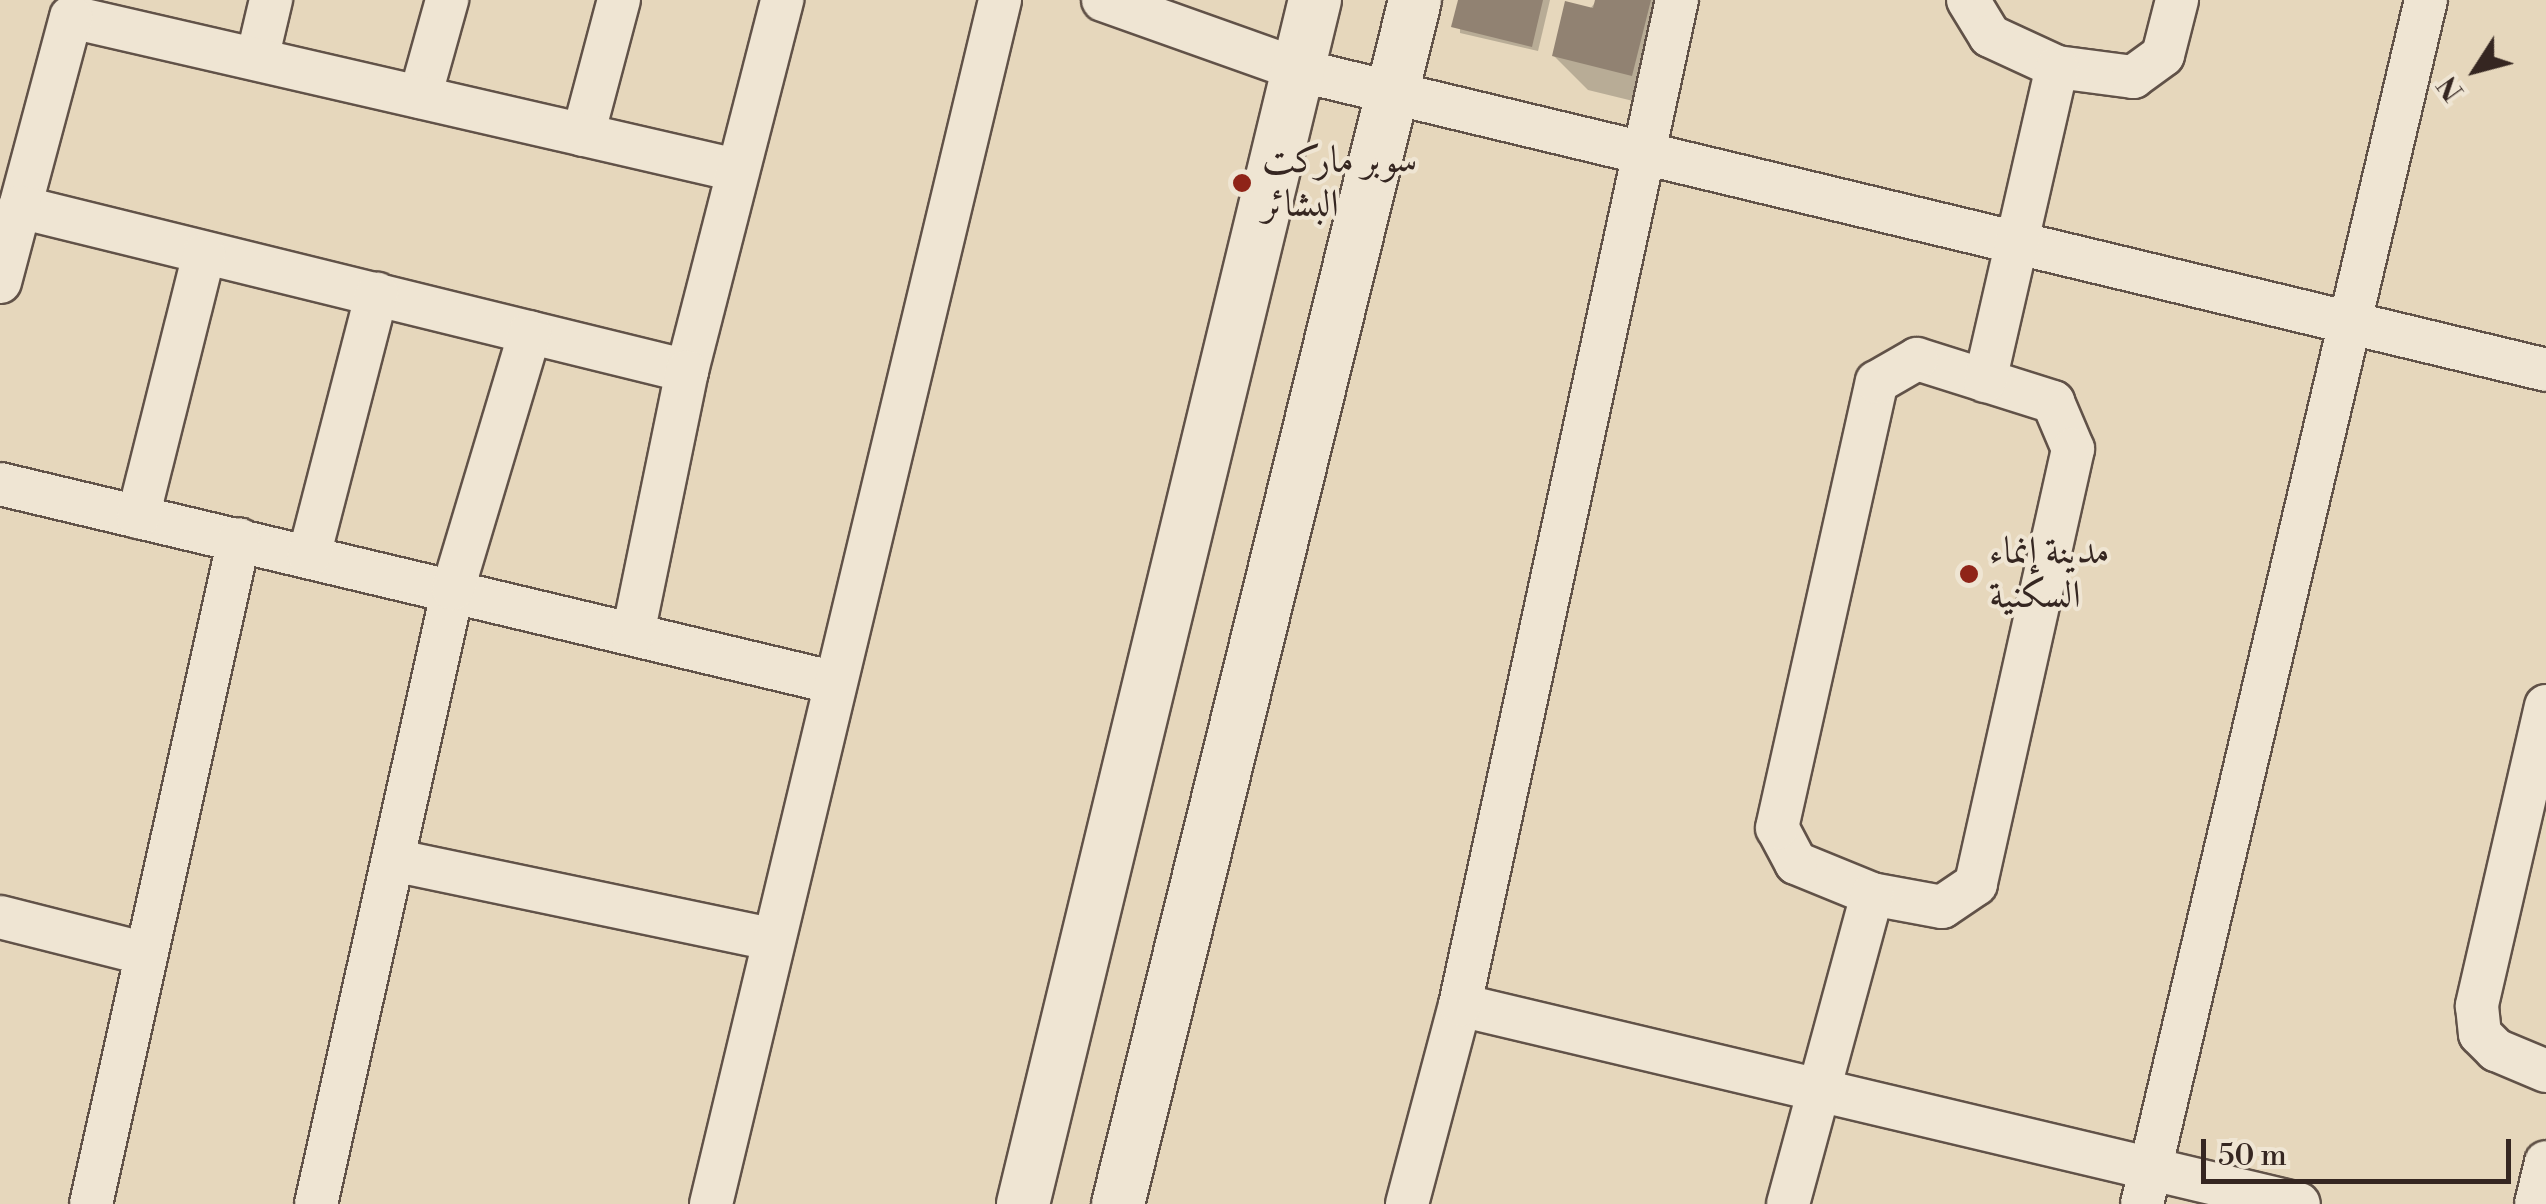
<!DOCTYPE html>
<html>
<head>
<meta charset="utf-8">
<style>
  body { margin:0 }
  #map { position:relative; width:2546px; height:1204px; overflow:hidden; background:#e6d7bc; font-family:"Libre Bodoni",Amiri,serif }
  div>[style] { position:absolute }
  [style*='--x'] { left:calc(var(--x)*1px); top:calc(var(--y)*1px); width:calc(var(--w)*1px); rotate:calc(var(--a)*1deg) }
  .shadow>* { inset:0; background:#0003 }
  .building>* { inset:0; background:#918272 }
  .roads { filter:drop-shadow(2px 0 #615248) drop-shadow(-2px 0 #615248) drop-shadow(0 2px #615248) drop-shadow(0 -2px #615248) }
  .minor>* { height:42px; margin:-21px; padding:0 21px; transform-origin:21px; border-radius:21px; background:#efe5d3 }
  .tertiary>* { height:52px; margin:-26px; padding:0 26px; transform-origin:26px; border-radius:26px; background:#efe5d3 }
  .dots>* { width:28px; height:28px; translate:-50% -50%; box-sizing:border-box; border:5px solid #efe5d3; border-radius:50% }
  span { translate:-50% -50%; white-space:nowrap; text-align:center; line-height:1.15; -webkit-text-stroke:8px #efe5d3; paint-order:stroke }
  .poi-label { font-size:38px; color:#352621 }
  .left { translate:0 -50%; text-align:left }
  .north { position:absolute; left:2426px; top:20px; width:100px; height:100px; -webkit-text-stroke:8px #efe5d3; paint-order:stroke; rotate:234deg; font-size:28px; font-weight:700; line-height:40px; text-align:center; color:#352621 }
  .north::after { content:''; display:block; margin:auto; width:35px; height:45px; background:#352621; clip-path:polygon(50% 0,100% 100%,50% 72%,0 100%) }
  .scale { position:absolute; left:2201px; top:1139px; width:310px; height:45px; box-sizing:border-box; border:5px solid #352621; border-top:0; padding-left:12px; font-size:30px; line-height:35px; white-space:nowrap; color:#352621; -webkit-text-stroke:8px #efe5d3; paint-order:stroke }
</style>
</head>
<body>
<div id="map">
  <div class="shadow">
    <div style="clip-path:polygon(1460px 0,1550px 0,1538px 51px,1460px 33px)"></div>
    <div style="clip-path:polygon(1597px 0,1692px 0,1666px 109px,1588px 90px,1554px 56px)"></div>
  </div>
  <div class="building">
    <div style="clip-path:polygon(1458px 0,1543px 0,1532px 47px,1451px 27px)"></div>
    <div style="clip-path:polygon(1595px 0,1651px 0,1632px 76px,1552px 56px,1565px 1px,1593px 8px)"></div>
  </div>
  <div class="roads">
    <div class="minor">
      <div style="--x:1103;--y:0;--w:211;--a:19.6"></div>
      <div style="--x:1302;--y:71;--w:1279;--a:13.51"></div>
      <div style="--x:1968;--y:0;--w:42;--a:58.6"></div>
      <div style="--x:1990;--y:36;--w:74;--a:24.8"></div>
      <div style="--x:2057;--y:67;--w:77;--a:7.5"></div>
      <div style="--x:2133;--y:77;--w:37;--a:-36"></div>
      <div style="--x:2163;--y:55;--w:57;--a:-75.7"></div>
      <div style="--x:257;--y:59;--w:61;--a:-76.7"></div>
      <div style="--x:420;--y:97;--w:101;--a:-74.4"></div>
      <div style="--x:583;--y:135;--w:140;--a:-75.1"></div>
      <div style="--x:736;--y:170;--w:682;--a:-167.04"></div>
      <div style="--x:71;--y:17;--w:197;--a:105"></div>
      <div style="--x:20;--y:207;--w:687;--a:13.81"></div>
      <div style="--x:687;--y:371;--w:383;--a:-75.6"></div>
      <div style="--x:0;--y:282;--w:78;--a:-75.1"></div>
      <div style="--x:1917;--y:359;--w:143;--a:17.5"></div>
      <div style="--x:2053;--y:402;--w:51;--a:66.9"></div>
      <div style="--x:2073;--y:449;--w:446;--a:102.6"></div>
      <div style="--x:1976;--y:884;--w:41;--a:145.9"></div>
      <div style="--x:1942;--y:907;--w:71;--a:-169.5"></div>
      <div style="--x:1872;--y:894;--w:82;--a:-157.8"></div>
      <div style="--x:1796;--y:863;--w:40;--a:-118"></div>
      <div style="--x:1777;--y:828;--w:457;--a:-77.4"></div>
      <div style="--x:1877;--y:382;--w:46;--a:-29.9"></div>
      <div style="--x:1985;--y:381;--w:322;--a:-77.1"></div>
      <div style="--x:0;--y:484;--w:855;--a:13.39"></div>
      <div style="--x:138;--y:517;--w:271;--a:-75.9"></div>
      <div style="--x:309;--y:556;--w:271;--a:-75.5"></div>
      <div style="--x:633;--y:634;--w:268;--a:-78.4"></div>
      <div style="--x:2546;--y:706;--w:308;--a:103"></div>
      <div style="--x:2477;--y:1006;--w:28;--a:84"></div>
      <div style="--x:2480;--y:1034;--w:23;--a:45"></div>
      <div style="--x:2496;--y:1050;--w:54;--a:22.8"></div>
      <div style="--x:393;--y:860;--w:387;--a:11.8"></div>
      <div style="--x:0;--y:917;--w:151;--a:14.2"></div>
      <div style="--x:1460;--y:1005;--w:862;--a:13.34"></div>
      <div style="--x:91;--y:1204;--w:681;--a:-77.45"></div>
      <div style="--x:316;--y:1204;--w:630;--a:-77.44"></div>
      <div style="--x:453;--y:589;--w:268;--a:-73.3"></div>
      <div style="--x:711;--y:1204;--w:1238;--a:-76.5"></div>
      <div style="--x:1407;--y:1204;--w:206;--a:-75.1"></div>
      <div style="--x:1460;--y:1005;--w:1028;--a:-77.82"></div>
      <div style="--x:1788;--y:1204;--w:321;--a:-74.8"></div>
      <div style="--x:2142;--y:1204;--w:1237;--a:-76.73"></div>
      <div style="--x:2536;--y:1204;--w:43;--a:-76.6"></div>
    </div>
    <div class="tertiary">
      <div style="--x:1023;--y:1204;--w:1239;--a:-76.37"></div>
      <div style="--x:1118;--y:1204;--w:1240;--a:-76.14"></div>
    </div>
  </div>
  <div class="dots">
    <div style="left:1242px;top:183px;background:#8f2418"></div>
    <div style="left:1969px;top:574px;background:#8f2418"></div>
  </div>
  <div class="poi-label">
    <span class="left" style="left:1262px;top:183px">سوبر ماركت<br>البشائر</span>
    <span class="left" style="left:1989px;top:574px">مدينة إنماء<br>السكنية</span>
  </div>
  <div class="north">N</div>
  <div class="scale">50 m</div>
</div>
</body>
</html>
